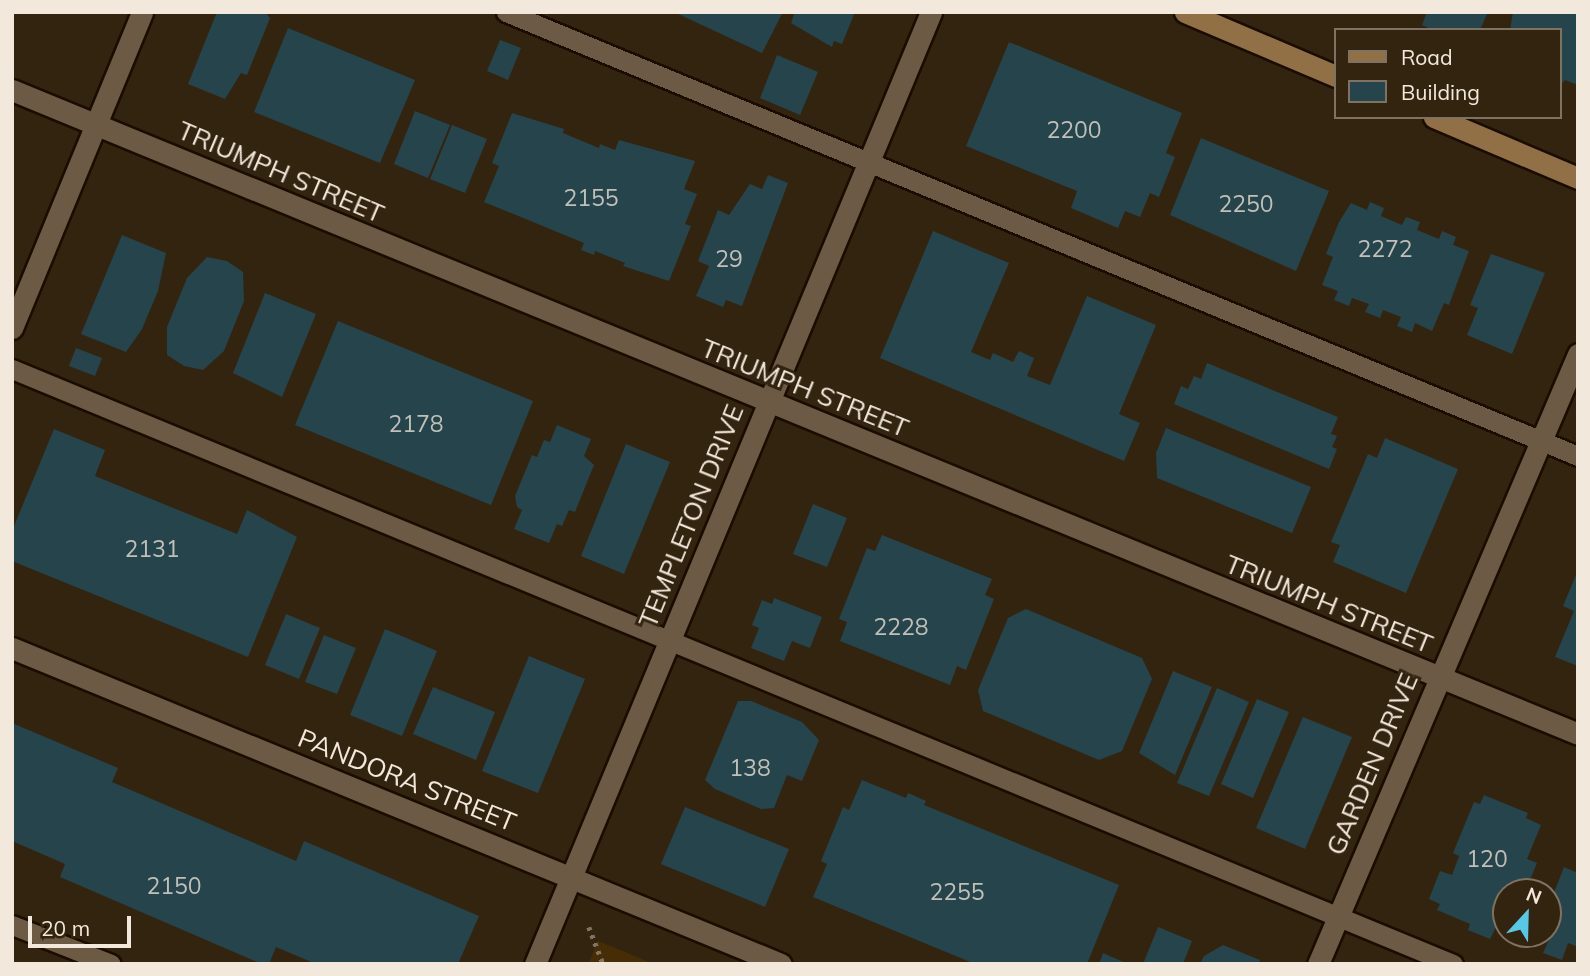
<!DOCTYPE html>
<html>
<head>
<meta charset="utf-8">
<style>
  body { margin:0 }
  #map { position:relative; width:1590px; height:976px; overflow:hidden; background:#332410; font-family:Mulish,sans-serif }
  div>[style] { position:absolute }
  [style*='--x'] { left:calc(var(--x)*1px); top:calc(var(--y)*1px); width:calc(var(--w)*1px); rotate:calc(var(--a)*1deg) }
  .green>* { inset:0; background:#472d06 }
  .building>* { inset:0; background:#25444c }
  .path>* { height:4.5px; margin-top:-2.25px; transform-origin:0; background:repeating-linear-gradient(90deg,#817463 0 3.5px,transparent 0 8.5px) }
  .roads { filter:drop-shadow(2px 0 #1a0d00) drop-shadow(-2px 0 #1a0d00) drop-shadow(0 2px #1a0d00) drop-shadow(0 -2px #1a0d00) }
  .lane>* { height:19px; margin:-9.5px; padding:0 9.5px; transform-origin:9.5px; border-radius:9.5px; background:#6c5a45 }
  .street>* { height:21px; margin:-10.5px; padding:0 10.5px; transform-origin:10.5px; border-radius:10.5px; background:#6c5a45 }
  .secondary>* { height:21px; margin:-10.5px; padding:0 10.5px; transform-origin:10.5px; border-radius:10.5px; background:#927045 }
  span { translate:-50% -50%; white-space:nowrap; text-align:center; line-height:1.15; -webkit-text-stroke:6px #332410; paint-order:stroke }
  .number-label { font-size:23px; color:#c0bfb8 }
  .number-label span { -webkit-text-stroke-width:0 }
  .street-label { font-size:26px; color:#f3e8dc }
  .frame { position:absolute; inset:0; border:14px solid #f3e8dc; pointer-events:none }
  .legend { position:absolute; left:1334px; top:28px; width:228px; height:91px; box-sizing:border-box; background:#332410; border:2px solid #807262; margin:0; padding:9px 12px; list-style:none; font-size:21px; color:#f3e8dc }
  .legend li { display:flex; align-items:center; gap:14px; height:35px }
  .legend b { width:35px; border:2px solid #807262 }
  .north { position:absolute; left:1492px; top:878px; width:70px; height:70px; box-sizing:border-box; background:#332410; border:2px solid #807262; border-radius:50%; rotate:22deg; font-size:19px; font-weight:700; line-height:28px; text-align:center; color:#f3e8dc }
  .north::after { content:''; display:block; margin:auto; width:24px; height:32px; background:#58c9e4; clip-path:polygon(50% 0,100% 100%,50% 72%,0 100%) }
  .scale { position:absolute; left:28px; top:916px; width:103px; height:32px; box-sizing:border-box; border:4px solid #f3e8dc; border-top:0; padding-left:9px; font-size:21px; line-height:24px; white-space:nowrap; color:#f3e8dc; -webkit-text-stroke:5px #332410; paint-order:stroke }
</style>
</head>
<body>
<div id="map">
  <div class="green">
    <div style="clip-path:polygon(598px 941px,654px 964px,588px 964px)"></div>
  </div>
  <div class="building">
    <div style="clip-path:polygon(217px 12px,265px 12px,270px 18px,247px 75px,241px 73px,225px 99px,188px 84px)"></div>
    <div style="clip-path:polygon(674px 12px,783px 12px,762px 53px)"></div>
    <div style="clip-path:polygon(795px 12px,855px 12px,842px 44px,834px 41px,832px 47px,791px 23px)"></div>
    <div style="clip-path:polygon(1427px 12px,1488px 12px,1480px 30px,1433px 30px,1422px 25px)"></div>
    <div style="clip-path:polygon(1513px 12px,1578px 12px,1578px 85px,1565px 80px,1560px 85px,1560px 30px,1510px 30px)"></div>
    <div style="clip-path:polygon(288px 28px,415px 80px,380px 163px,254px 112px)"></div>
    <div style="clip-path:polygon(500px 40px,521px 48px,508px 80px,487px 71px)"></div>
    <div style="clip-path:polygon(1009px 42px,1182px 113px,1166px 153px,1175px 157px,1159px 197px,1150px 193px,1140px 217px,1125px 211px,1118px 228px,1071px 208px,1077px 191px,966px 146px)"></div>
    <div style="clip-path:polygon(777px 55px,818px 72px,800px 115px,760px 98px)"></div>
    <div style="clip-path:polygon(415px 111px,450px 125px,428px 178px,394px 164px)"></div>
    <div style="clip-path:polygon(512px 113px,564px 129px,563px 133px,599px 148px,600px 144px,615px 150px,619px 140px,695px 161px,684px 189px,697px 194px,685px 224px,691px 226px,669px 281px,623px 266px,625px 263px,595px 251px,594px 255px,581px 250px,584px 243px,484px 202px,499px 166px,492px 163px)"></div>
    <div style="clip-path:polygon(452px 125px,487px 139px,465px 193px,430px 179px)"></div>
    <div style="clip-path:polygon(1201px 138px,1329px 191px,1296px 271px,1170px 215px)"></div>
    <div style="clip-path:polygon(768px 175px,788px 183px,742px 306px,726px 300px,723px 307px,696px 296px,709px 266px,698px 261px,718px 210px,729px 215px,750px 184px,762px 189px)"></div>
    <div style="clip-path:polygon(1370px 202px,1384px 208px,1381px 216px,1402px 225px,1406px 217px,1420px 222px,1417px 230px,1439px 239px,1442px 231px,1456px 237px,1453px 245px,1469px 251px,1449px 305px,1444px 303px,1432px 331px,1415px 323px,1412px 332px,1397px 326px,1401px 317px,1383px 310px,1380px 318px,1365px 312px,1369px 304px,1352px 298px,1349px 306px,1334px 300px,1338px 291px,1322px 285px,1333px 257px,1326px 254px,1339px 222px,1351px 203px,1367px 210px)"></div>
    <div style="clip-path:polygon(933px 231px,1009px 263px,971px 352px,990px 360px,993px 353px,1013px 362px,1019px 351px,1034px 358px,1027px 376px,1050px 385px,1087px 296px,1156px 325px,1119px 414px,1140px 423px,1124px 461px,880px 358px)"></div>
    <div style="clip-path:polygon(122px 235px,166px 253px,158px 291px,142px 329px,126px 352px,81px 334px)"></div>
    <div style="clip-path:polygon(1491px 254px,1545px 273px,1512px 354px,1467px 335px,1478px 308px,1470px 305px)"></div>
    <div style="clip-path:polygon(207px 257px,227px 261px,243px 272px,244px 301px,224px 351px,203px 370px,184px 366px,167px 355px,167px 327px,187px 278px)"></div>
    <div style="clip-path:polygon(265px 293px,316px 314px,282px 397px,233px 373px)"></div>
    <div style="clip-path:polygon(338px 321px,533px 401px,491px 505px,295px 425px)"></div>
    <div style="clip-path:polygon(76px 348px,102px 358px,95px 376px,69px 366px)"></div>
    <div style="clip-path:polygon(1207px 363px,1338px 417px,1331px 434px,1337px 436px,1332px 447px,1337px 449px,1329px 469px,1174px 404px,1181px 386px,1188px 389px,1194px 376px,1201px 379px)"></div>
    <div style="clip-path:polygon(557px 425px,591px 439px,584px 456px,594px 465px,575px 512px,569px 510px,562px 526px,557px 524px,549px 543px,514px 529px,522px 510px,517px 507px,515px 496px,532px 455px,537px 457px,544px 440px,550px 442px)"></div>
    <div style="clip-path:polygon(1166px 428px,1311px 487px,1292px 533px,1157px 478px,1156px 453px)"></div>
    <div style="clip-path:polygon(54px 429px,105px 450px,95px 476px,237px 534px,247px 510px,297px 537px,248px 657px,12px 561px,12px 531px)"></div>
    <div style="clip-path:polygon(1385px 438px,1458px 469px,1406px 593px,1333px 562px,1340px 545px,1331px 542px,1368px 454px,1377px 458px)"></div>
    <div style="clip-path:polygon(626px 444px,670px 462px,624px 574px,581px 556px)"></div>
    <div style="clip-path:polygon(813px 504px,847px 518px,827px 567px,793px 554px)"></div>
    <div style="clip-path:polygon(882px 535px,992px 579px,985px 595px,994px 599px,966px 670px,957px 666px,950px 685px,840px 641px,847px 622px,839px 619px,867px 548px,875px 551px)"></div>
    <div style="clip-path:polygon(1578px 570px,1578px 666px,1555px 657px,1574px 611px,1563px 606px)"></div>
    <div style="clip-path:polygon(774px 598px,822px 617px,810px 648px,792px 641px,784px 661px,751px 648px,759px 628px,752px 625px,762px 600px,772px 604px)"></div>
    <div style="clip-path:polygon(1026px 609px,1142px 658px,1152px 679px,1122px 751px,1099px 760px,983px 711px,978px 690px,1008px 618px)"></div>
    <div style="clip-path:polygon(286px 614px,320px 628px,299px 679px,265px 665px)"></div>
    <div style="clip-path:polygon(385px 629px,437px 651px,402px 736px,350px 715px)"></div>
    <div style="clip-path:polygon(324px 635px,356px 648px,337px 694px,305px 682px)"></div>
    <div style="clip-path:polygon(529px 656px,585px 679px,538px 793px,482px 771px)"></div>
    <div style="clip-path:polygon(1173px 671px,1212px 687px,1175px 775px,1139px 753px)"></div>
    <div style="clip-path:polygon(433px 687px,495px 712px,476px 760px,413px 734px)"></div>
    <div style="clip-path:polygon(1217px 688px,1249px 702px,1209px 796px,1177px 783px)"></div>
    <div style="clip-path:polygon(1257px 699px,1289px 712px,1253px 798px,1221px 784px)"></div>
    <div style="clip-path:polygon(738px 701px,751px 701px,802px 722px,819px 740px,802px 781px,787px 775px,774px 808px,761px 809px,715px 789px,705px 780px)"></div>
    <div style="clip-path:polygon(1303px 717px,1352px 737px,1305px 849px,1256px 828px)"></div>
    <div style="clip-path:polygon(12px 723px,118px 768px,112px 782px,296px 861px,304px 841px,479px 916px,458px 964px,316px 964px,276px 947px,269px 964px,262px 964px,60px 877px,65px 864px,12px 841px)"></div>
    <div style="clip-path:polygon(862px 780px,906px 798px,908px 793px,926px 801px,924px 805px,1119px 885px,1087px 964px,975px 964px,813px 897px,827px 864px,821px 861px,843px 807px,849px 810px)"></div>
    <div style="clip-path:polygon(1484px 795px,1528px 813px,1526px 818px,1541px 825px,1527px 859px,1537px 863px,1525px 892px,1506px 892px,1506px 907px,1490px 939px,1468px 930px,1470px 924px,1437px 910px,1440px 904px,1429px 899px,1440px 871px,1452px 875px,1459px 856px,1453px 853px,1474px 802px,1480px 804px)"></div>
    <div style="clip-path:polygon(685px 807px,789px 849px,765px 907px,661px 864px)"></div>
    <div style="clip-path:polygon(1564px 867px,1578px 873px,1578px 947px,1568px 943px,1562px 960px,1543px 953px,1549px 940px,1535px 934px,1548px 934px,1548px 908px)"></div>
    <div style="clip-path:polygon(1158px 927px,1192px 941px,1183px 964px,1143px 964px)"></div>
    <div style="clip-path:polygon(1223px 945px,1260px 960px,1258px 964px,1200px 964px,1204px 956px)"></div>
    <div style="clip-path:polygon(1103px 953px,1128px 964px,1099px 964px)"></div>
  </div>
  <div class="path">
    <div style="--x:589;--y:927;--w:40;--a:69"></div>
  </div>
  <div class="roads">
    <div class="lane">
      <div style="--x:506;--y:12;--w:1160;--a:22.5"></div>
      <div style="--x:12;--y:369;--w:1559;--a:22.44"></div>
      <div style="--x:12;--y:925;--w:106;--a:21.5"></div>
    </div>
    <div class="street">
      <div style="--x:12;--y:90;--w:1693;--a:22.35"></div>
      <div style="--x:12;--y:328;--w:342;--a:-67.6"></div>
      <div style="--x:12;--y:648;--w:831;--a:22.34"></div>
      <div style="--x:535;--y:964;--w:1031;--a:-67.41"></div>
      <div style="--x:1318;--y:964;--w:663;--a:-66.91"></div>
    </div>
    <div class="secondary">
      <div style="--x:1185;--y:12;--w:164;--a:23"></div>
      <div style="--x:1434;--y:117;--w:156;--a:23"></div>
    </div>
  </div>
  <div class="number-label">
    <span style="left:1074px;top:130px">2200</span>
    <span style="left:591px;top:198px">2155</span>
    <span style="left:1246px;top:204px">2250</span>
    <span style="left:1385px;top:249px">2272</span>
    <span style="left:729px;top:259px">29</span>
    <span style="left:416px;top:424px">2178</span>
    <span style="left:152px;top:549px">2131</span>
    <span style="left:901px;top:627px">2228</span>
    <span style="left:750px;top:768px">138</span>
    <span style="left:1487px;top:859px">120</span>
    <span style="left:174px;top:886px">2150</span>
    <span style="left:957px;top:892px">2255</span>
  </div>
  <div class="street-label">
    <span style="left:281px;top:172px;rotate:23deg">TRIUMPH STREET</span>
    <span style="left:805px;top:388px;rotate:22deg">TRIUMPH STREET</span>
    <span style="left:691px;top:516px;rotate:-68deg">TEMPLETON DRIVE</span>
    <span style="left:1329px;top:604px;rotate:22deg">TRIUMPH STREET</span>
    <span style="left:1372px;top:764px;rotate:-67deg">GARDEN DRIVE</span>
    <span style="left:407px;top:780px;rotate:22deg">PANDORA STREET</span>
  </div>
  <div class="frame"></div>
  <ul class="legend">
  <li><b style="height:9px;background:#927045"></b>Road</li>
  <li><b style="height:19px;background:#25444c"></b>Building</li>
  </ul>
  <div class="north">N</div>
  <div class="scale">20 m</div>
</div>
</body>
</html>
